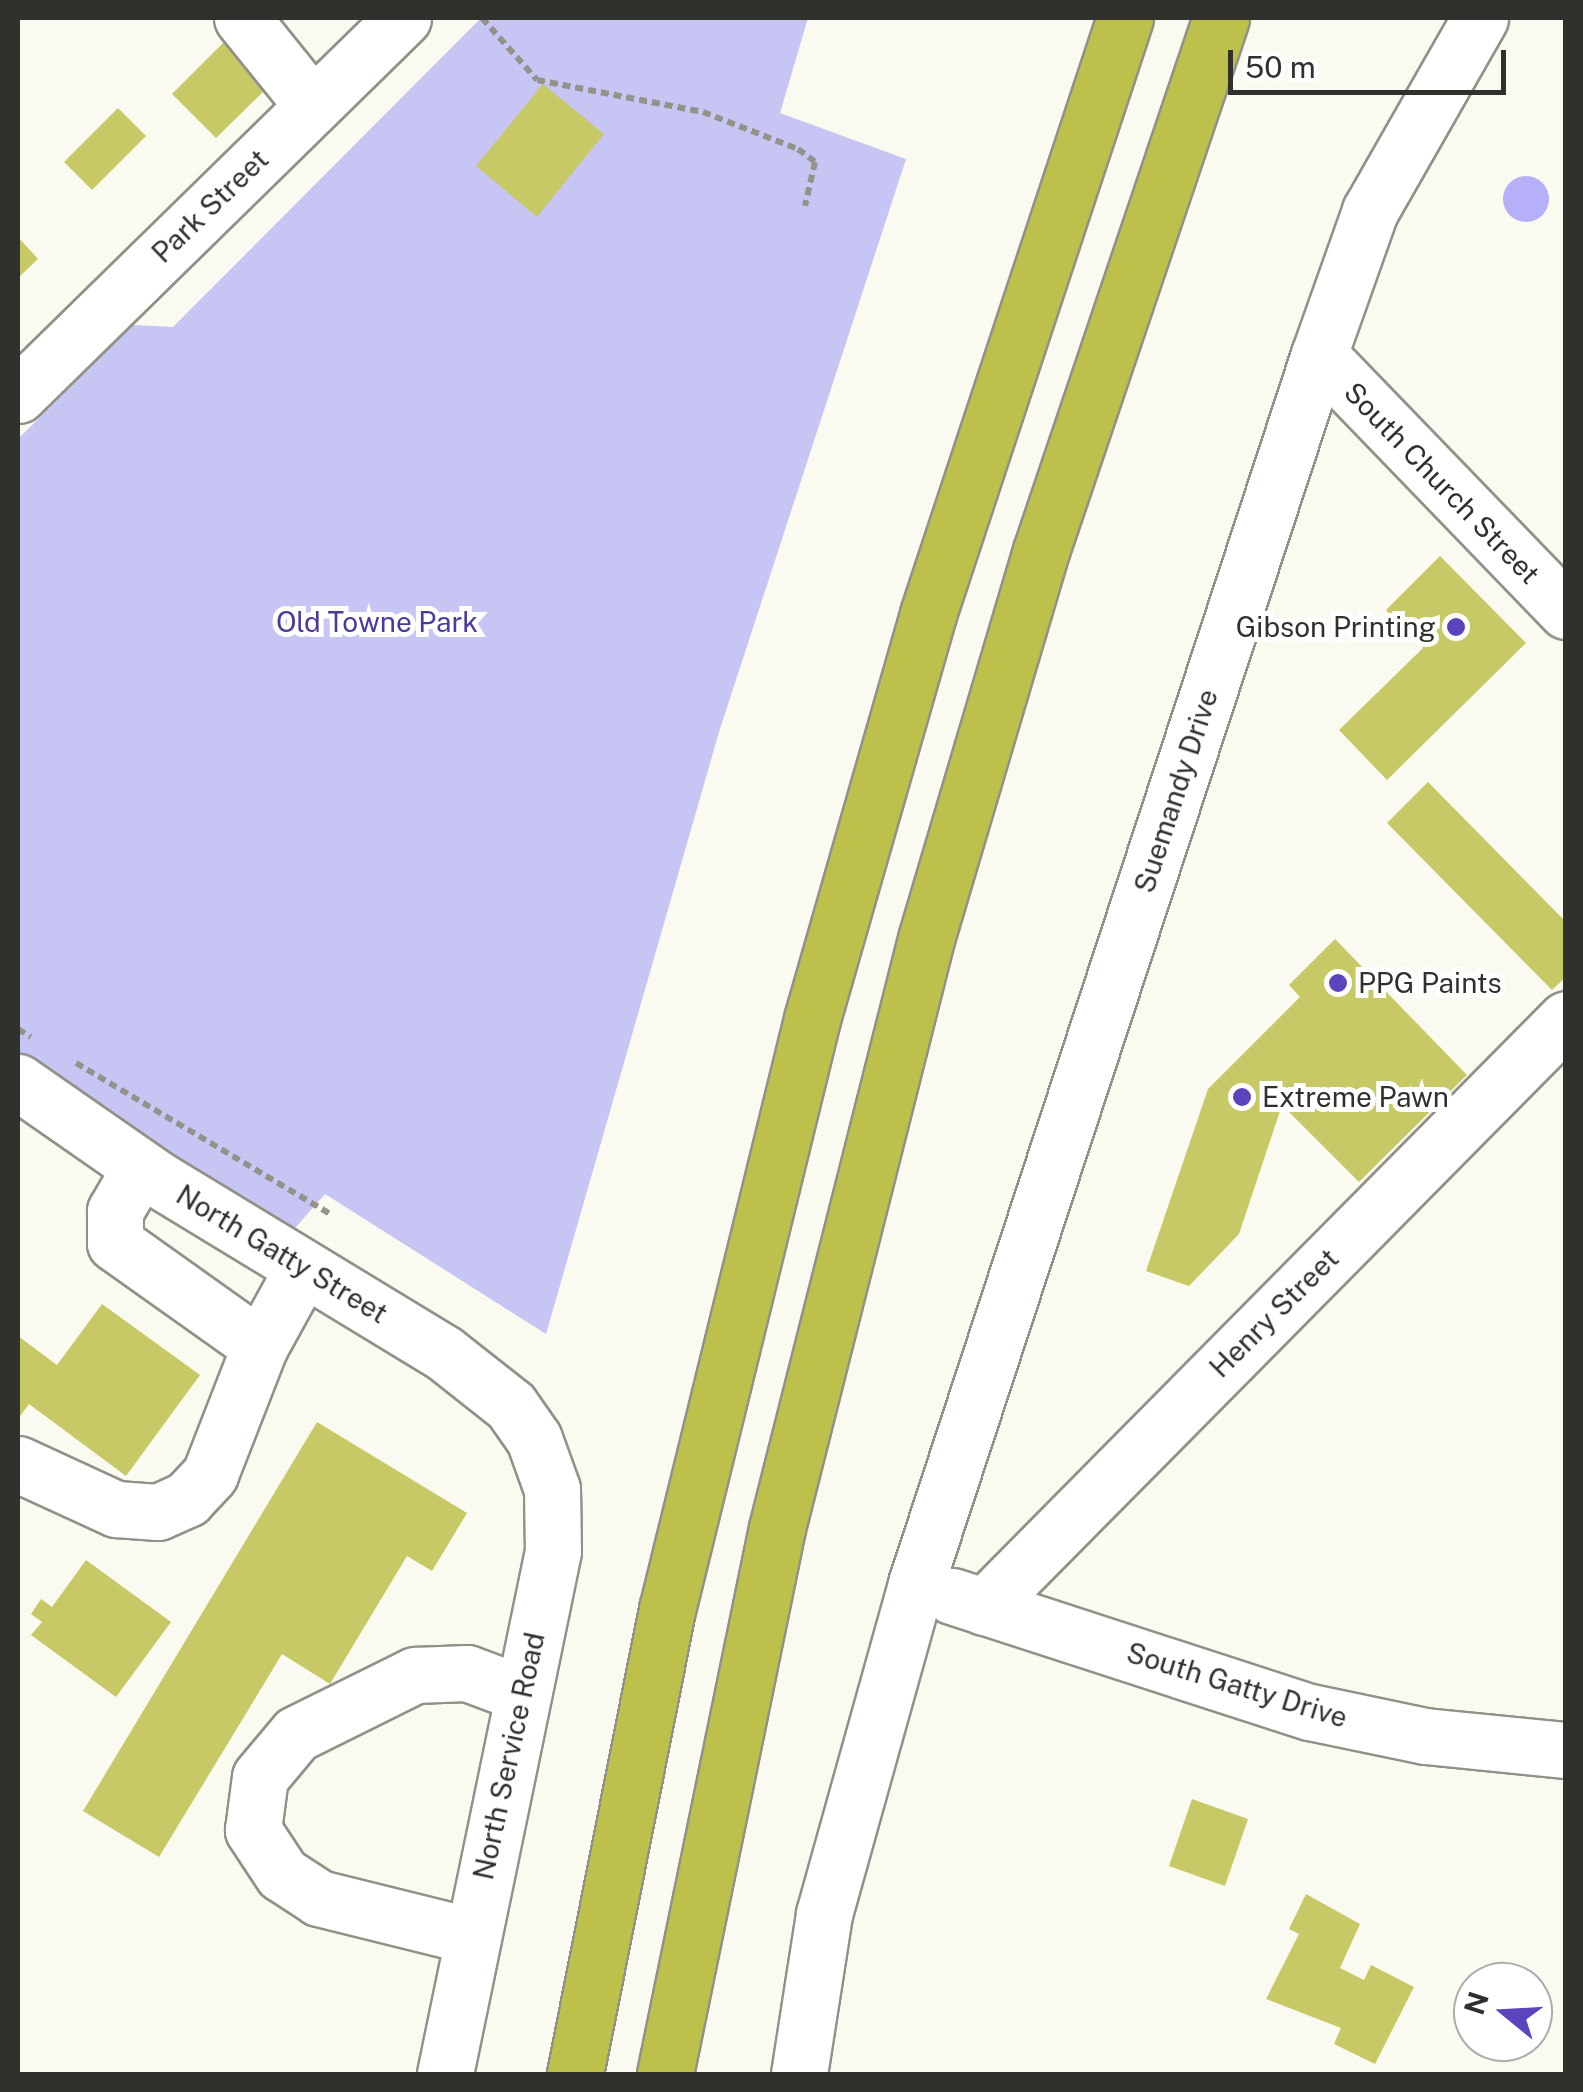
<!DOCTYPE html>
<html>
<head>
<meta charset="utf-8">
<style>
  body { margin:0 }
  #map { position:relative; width:1583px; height:2092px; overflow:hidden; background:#fafaf0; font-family:"Public Sans",sans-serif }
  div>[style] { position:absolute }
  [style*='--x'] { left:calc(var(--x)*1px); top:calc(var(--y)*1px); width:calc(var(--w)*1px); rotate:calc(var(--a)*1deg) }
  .green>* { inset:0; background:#c7c5f3 }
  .water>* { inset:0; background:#b5b0f7 }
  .round { border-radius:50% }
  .building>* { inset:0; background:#c6c965 }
  .path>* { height:6px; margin-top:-3px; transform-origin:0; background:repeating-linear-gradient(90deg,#93938c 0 8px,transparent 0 13px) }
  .roads { filter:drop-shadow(2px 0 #919188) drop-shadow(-2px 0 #919188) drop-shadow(0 2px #919188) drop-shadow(0 -2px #919188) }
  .minor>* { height:55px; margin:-27.5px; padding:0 27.5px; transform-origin:27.5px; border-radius:27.5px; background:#fff }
  .highway>* { height:55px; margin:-27.5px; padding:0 27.5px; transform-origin:27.5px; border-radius:27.5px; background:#bec04c }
  .dots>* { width:28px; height:28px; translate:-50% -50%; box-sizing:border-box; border:5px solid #fff; border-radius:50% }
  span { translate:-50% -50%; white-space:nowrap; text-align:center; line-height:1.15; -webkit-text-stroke:10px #fff; paint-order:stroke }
  .street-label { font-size:28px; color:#30302c }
  .park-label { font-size:28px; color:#4d399c }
  .poi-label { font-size:28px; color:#30302c }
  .right { translate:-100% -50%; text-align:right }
  .left { translate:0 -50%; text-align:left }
  .frame { position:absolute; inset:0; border:20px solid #30302c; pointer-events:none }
  .north { position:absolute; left:1453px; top:1962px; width:100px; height:100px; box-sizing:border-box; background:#fff; border:2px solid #acacab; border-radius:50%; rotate:288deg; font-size:28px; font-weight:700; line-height:40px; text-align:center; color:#30302c }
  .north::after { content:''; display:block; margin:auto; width:35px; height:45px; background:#5c44bc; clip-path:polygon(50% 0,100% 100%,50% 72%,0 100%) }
  .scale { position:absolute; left:1228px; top:50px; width:278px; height:45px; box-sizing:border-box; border:5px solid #30302c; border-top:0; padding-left:12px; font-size:30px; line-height:35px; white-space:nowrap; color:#30302c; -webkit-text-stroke:8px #fff; paint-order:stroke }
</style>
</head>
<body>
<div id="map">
  <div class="green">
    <div style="clip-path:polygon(481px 18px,808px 18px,780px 113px,906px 159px,719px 732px,546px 1334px,325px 1194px,288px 1236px,18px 1056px,18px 439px,133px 325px,173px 327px)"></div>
  </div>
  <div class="water">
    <div class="round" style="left:1503px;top:176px;width:46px;height:46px"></div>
  </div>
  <div class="building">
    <div style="clip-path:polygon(224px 42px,268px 87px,216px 138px,172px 94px)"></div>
    <div style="clip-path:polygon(543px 84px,604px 134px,537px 217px,476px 166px)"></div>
    <div style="clip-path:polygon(118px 108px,146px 136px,92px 190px,64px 162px)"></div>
    <div style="clip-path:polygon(18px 237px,38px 259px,18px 278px)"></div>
    <div style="clip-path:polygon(1440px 556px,1526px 643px,1387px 780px,1339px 730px,1423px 648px,1386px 610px)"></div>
    <div style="clip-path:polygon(1428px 782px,1566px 922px,1566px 977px,1552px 990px,1387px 823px)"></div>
    <div style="clip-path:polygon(1335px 939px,1467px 1075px,1359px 1182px,1282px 1105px,1239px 1234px,1189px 1286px,1146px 1271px,1208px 1089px,1300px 997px,1289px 985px)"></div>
    <div style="clip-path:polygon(102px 1304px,200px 1375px,126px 1476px,29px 1404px,18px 1419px,18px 1336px,57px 1365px)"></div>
    <div style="clip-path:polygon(317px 1422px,467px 1513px,432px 1571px,407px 1556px,330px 1684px,282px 1654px,159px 1857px,83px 1811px)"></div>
    <div style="clip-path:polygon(86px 1560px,171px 1622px,116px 1697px,31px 1635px,42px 1622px,31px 1614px,41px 1599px,52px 1607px)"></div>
    <div style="clip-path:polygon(1192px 1799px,1248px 1819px,1225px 1886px,1169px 1866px)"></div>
    <div style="clip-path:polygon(1306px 1894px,1360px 1924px,1340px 1968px,1364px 1980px,1371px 1965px,1414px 1987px,1375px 2064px,1334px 2044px,1341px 2028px,1266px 1999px,1299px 1934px,1289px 1929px)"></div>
  </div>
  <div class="path">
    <div style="--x:482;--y:18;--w:83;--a:48.4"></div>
    <div style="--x:537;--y:80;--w:169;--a:10.9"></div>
    <div style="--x:703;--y:112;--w:102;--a:21.3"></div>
    <div style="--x:798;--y:149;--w:21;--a:37"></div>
    <div style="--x:815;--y:162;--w:45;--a:102.8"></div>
    <div style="--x:18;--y:1029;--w:15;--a:32"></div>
    <div style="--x:76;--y:1063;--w:294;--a:30.7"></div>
  </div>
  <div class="roads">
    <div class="minor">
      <div style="--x:242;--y:18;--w:113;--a:51.1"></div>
      <div style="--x:1319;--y:355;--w:356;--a:46"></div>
      <div style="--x:18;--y:395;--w:539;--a:-44.4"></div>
      <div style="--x:18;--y:1082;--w:168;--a:34.8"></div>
      <div style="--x:156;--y:1178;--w:337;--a:31.3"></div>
      <div style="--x:444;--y:1353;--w:85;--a:38.3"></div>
      <div style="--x:511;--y:1406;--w:40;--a:55.1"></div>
      <div style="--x:534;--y:1439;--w:53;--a:70.2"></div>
      <div style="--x:552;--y:1489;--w:62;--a:89.1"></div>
      <div style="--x:553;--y:1551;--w:534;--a:101.67"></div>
      <div style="--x:140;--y:1168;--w:50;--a:120.2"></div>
      <div style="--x:115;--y:1211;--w:32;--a:90"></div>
      <div style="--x:115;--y:1243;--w:178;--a:35.4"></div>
      <div style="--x:18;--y:1464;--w:108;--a:24.7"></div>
      <div style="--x:116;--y:1509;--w:42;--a:4.1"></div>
      <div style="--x:158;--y:1512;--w:32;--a:-24"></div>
      <div style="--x:187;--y:1499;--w:34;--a:-47"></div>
      <div style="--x:210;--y:1474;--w:137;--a:-68.7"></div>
      <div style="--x:260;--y:1346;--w:89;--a:-61.1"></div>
      <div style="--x:952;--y:1596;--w:376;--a:18"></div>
      <div style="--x:1310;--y:1712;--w:117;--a:11.8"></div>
      <div style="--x:1425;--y:1736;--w:142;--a:5.7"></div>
      <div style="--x:984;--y:1607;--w:827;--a:-45.29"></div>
      <div style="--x:472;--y:1936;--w:158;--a:-166.1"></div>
      <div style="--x:319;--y:1898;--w:44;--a:-147"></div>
      <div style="--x:282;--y:1874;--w:53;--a:-123.4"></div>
      <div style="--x:253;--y:1830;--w:53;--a:-82.5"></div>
      <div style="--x:260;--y:1777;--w:56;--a:-50.1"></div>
      <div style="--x:296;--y:1734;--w:133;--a:-26.4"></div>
      <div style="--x:415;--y:1675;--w:52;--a:-2.2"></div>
      <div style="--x:467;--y:1673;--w:60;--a:20.6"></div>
      <div style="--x:799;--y:2074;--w:162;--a:-81.1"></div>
      <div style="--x:824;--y:1914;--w:343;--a:-74.4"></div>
      <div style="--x:916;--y:1584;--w:1293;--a:-71.85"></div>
      <div style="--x:1319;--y:355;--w:153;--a:-70.5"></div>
      <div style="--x:1370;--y:211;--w:222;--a:-60.3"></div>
    </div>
    <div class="highway">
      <div style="--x:575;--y:2074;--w:473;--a:-78.8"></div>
      <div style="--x:667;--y:1610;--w:609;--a:-76.21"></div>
      <div style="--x:812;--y:1019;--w:421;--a:-74"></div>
      <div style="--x:928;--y:614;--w:628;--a:-71.71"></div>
      <div style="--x:665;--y:2074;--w:557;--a:-78.41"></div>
      <div style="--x:777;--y:1528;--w:608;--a:-75.8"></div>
      <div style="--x:926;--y:939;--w:405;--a:-73.5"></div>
      <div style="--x:1041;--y:551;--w:563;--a:-71.34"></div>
    </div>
  </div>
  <div class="dots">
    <div style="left:1456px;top:627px;background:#5c44bc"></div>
    <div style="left:1338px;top:983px;background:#5c44bc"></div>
    <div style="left:1242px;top:1097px;background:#5c44bc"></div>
  </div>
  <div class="street-label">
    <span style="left:210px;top:206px;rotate:-44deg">Park Street</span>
    <span style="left:1442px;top:483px;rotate:46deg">South Church Street</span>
    <span style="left:1176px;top:791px;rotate:-72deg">Suemandy Drive</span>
    <span style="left:282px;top:1254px;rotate:31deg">North Gatty Street</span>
    <span style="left:1274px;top:1313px;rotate:-45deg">Henry Street</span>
    <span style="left:1237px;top:1685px;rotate:17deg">South Gatty Drive</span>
    <span style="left:509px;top:1756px;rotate:-78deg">North Service Road</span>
  </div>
  <div class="park-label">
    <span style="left:377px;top:622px">Old Towne Park</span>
  </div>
  <div class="poi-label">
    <span class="right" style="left:1436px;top:627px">Gibson Printing</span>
    <span class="left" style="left:1358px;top:983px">PPG Paints</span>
    <span class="left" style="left:1262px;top:1097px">Extreme Pawn</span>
  </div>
  <div class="frame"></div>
  <div class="north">N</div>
  <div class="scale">50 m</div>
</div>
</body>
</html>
